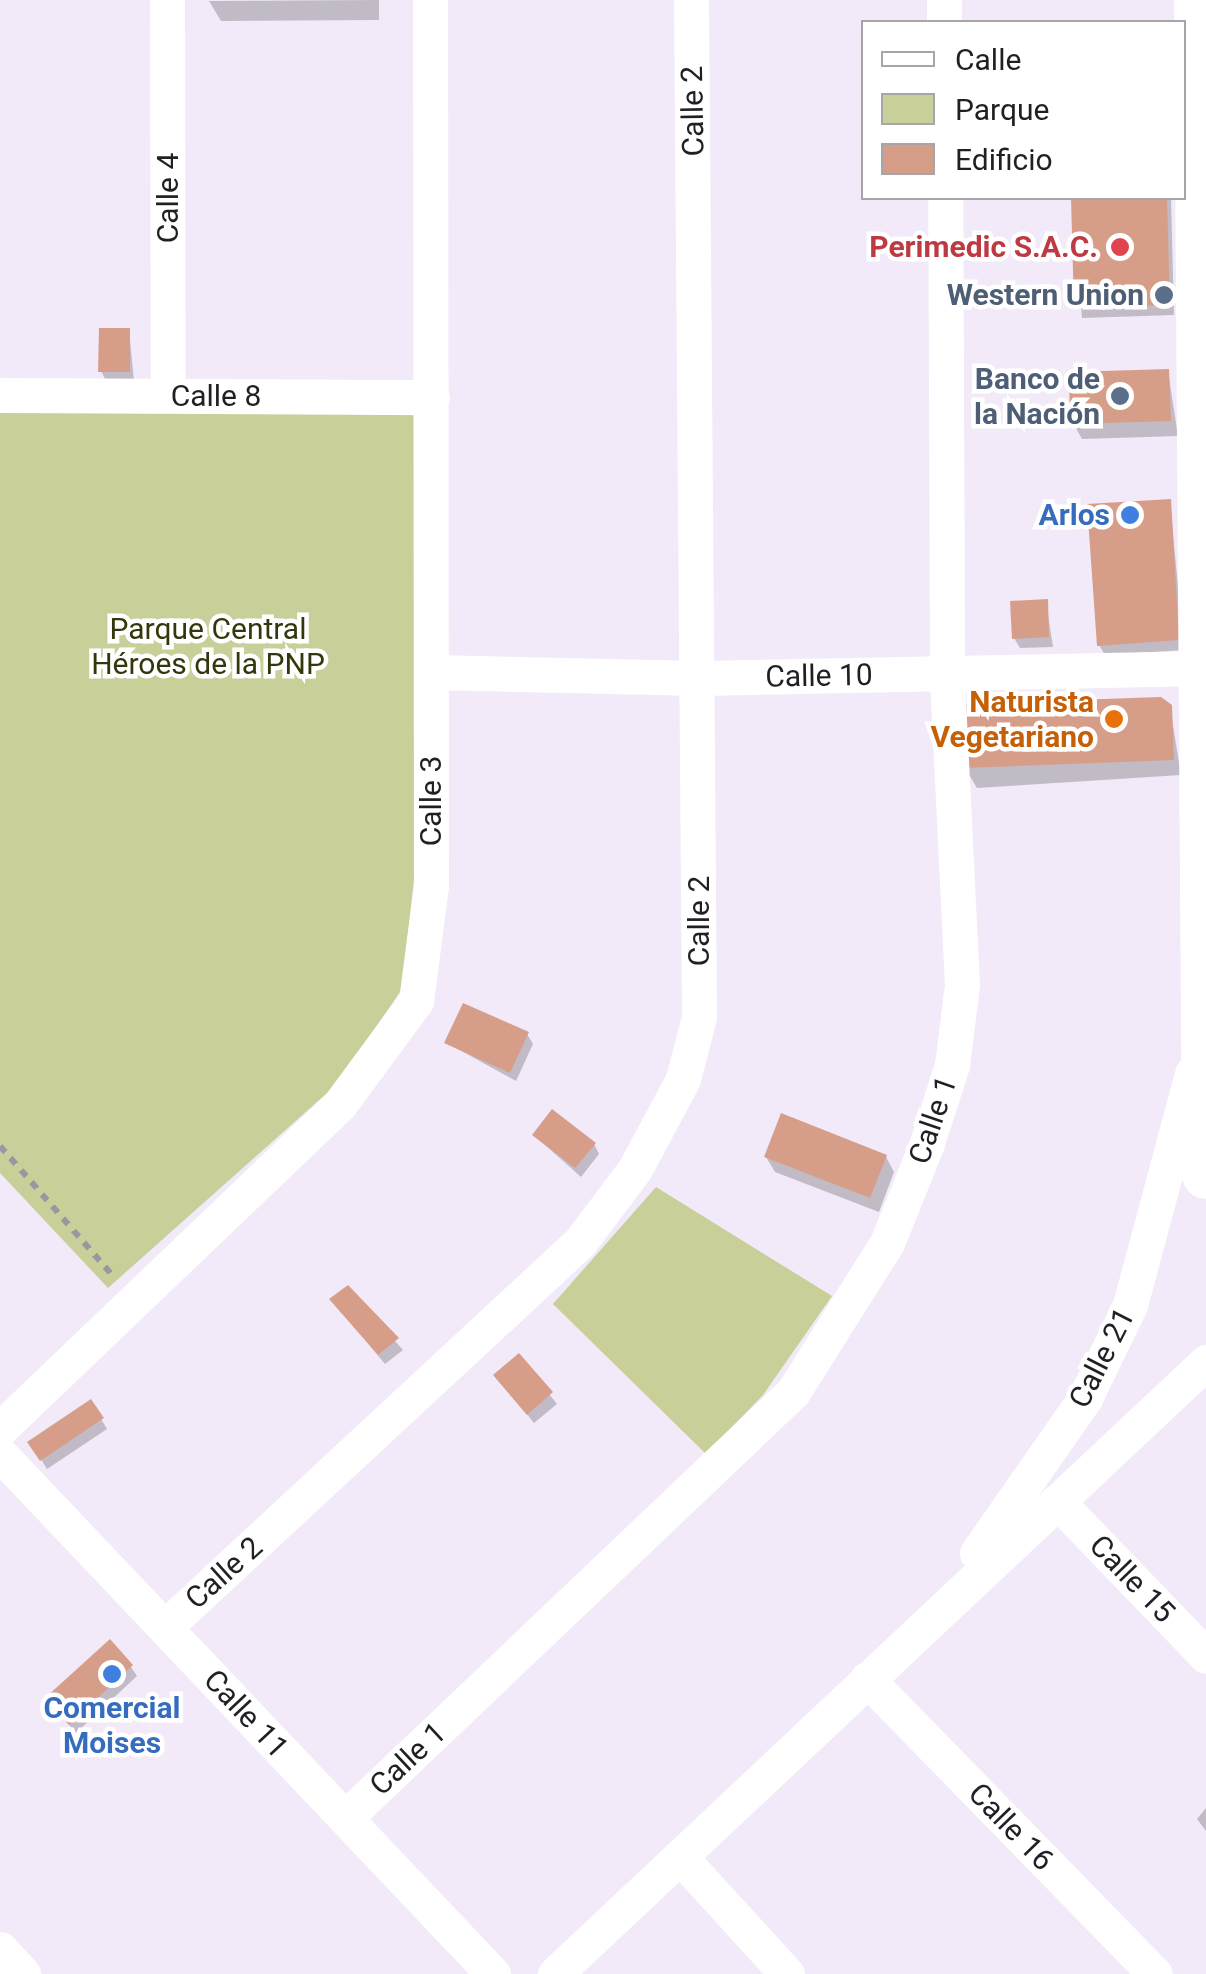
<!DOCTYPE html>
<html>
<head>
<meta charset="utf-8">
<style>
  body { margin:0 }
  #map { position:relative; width:1206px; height:1974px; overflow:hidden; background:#f2eaf8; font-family:Roboto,sans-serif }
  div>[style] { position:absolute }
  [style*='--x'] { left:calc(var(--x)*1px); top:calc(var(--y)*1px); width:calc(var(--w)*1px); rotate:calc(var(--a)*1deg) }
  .green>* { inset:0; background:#c8cf99 }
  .shadow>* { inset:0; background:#0003 }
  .building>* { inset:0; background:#d69e89 }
  .path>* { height:6px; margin-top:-3px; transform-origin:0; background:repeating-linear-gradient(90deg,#9b96a0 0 8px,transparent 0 16px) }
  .minor>* { height:35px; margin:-17.5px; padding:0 17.5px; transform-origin:17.5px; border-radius:17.5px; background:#fff }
  .secondary>* { height:48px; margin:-24px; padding:0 24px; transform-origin:24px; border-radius:24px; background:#fff }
  .dots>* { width:28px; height:28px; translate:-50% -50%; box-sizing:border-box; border:5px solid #fff; border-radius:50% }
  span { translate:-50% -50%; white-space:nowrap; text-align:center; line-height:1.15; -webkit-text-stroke:9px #fff; paint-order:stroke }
  .street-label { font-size:30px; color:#211f23 }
  .health-label { font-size:30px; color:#be3a42; font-weight:700 }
  .right { translate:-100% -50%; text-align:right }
  .service-label { font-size:30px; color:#4e5e75; font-weight:700 }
  .shop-label { font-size:30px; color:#366cbe; font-weight:700 }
  .park-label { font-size:30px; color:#34370c }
  .food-label { font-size:30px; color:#c56008; font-weight:700 }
  .legend { position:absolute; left:861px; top:20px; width:325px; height:180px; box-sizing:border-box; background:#fff; border:2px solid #a6a5a7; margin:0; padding:12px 18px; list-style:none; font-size:30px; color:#211f23 }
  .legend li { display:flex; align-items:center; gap:20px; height:50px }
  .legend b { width:50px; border:2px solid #a6a5a7 }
</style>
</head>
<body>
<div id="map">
  <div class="green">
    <div style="clip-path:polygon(0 411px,417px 412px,414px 879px,402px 989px,336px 1085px,108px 1288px,0 1173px)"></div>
    <div style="clip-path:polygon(656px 1187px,832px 1296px,763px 1395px,706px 1454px,553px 1304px)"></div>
  </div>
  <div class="shadow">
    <div style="clip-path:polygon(379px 0,379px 20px,221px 21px,209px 1px)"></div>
    <div style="clip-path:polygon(1073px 198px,1171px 198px,1174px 315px,1082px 318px)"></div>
    <div style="clip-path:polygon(129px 330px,134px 381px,106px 381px,101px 371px)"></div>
    <div style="clip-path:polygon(1168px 371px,1178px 436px,1082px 439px,1073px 423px)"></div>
    <div style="clip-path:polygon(1170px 502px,1184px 650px,1105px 655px,1099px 645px)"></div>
    <div style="clip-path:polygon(1046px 602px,1053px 647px,1020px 648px,1014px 638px)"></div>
    <div style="clip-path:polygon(1170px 707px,1181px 775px,977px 788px,965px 768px)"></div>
    <div style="clip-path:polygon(527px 1034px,533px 1044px,516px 1081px,447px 1043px)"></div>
    <div style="clip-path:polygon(535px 1136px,594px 1144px,599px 1154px,581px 1177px)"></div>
    <div style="clip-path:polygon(766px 1157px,886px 1157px,894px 1172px,879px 1212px,775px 1172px)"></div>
    <div style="clip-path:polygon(348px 1288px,403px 1350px,385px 1364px,332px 1300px)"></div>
    <div style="clip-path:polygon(519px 1356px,557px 1404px,534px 1423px,496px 1376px)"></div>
    <div style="clip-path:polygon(91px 1402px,107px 1429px,47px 1469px,31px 1443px)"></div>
    <div style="clip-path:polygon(131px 1667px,137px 1676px,76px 1733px,48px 1699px)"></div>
    <div style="clip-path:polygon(1206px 1808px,1206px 1831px,1197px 1819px)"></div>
  </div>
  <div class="building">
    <div style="clip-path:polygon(1071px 198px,1167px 198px,1170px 305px,1074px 308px)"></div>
    <div style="clip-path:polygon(99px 328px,130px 328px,130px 372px,98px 372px)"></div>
    <div style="clip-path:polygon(1169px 369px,1171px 421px,1070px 424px,1069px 372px)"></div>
    <div style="clip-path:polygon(1171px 499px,1179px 640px,1097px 646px,1087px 504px)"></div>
    <div style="clip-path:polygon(1048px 599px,1049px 637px,1012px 639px,1010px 601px)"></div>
    <div style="clip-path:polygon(1161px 697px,1172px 705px,1174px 760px,963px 768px,960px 704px)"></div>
    <div style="clip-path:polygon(463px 1003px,529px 1032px,510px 1073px,444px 1043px)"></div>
    <div style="clip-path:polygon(552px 1109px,596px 1143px,575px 1168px,532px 1135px)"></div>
    <div style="clip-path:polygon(781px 1113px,887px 1155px,870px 1198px,764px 1157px)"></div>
    <div style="clip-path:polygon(348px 1285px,399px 1338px,378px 1355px,329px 1299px)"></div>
    <div style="clip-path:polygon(519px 1353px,553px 1392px,527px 1415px,493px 1375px)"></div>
    <div style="clip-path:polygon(91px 1399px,104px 1418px,40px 1461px,27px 1442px)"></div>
    <div style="clip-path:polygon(110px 1639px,133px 1665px,69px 1725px,45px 1698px)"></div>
  </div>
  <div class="path">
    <div style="--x:0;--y:1146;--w:174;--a:49"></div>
  </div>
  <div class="minor">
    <div style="--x:167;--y:0;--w:395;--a:89.9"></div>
    <div style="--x:944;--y:0;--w:22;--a:90"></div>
    <div style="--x:0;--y:395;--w:432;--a:0.3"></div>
    <div style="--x:432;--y:672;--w:268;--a:1.3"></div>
    <div style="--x:700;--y:678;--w:506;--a:-1.13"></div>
    <div style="--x:0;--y:1429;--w:470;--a:-43.7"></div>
    <div style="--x:340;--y:1104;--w:128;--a:-53.6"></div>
    <div style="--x:416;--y:1001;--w:116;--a:-82.6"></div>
    <div style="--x:431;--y:886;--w:886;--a:-90.06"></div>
    <div style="--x:0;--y:1454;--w:717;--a:46.53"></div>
    <div style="--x:1057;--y:1501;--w:215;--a:46.1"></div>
    <div style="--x:977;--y:1553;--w:189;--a:-55.1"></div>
    <div style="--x:1085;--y:1398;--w:103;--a:-64.2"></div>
    <div style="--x:1130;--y:1305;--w:240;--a:-75"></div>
    <div style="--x:165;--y:1627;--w:566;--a:-42.85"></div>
    <div style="--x:580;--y:1242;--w:91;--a:-53"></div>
    <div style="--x:635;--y:1169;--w:102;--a:-61.9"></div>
    <div style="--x:683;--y:1079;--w:64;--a:-75.5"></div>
    <div style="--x:699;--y:1017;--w:1017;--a:-90.45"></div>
    <div style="--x:867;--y:1679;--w:412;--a:45.7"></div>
    <div style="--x:345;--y:1818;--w:618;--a:-43.56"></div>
    <div style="--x:793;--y:1392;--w:176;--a:-57.8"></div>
    <div style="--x:887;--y:1243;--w:105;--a:-68.1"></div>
    <div style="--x:926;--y:1146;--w:85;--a:-72.2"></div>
    <div style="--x:952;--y:1065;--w:81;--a:-82.9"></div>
    <div style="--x:962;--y:985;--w:312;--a:-92.8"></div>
    <div style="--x:947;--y:673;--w:475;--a:-90.2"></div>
    <div style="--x:682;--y:1859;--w:156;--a:47.6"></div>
    <div style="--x:0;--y:1949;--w:34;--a:47"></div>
    <div style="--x:555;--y:1974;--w:894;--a:-43.23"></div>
  </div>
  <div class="secondary">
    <div style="--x:1198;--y:0;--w:1175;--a:89.61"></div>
  </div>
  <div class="dots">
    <div style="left:1120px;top:247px;background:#e0444e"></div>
    <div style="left:1164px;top:295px;background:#5c6f8a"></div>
    <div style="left:1120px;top:396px;background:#5c6f8a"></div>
    <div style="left:1130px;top:515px;background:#3f7fe0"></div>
    <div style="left:1114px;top:719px;background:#e8710a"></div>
    <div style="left:112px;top:1674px;background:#3f7fe0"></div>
  </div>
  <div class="street-label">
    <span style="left:693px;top:111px;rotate:-91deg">Calle 2</span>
    <span style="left:168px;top:198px;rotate:-90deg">Calle 4</span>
    <span style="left:216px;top:396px">Calle 8</span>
    <span style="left:819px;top:676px;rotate:-1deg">Calle 10</span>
    <span style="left:431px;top:801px;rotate:-90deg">Calle 3</span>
    <span style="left:699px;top:921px;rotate:-90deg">Calle 2</span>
    <span style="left:933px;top:1120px;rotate:-71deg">Calle 1</span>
    <span style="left:1102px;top:1358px;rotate:-63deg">Calle 21</span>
    <span style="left:224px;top:1573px;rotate:-42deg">Calle 2</span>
    <span style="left:1132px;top:1579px;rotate:46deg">Calle 15</span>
    <span style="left:246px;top:1714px;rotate:47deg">Calle 11</span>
    <span style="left:408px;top:1759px;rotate:-43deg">Calle 1</span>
    <span style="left:1011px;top:1827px;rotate:46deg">Calle 16</span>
  </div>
  <div class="health-label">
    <span class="right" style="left:1098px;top:247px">Perimedic S.A.C.</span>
  </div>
  <div class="service-label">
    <span class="right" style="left:1144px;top:295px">Western Union</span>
    <span class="right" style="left:1100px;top:396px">Banco de<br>la Nación</span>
  </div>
  <div class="shop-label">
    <span class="right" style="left:1110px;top:515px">Arlos</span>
    <span style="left:112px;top:1725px">Comercial<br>Moises</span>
  </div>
  <div class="park-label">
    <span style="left:208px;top:646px">Parque Central<br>Héroes de la PNP</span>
  </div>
  <div class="food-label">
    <span class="right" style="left:1094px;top:719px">Naturista<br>Vegetariano</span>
  </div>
  <ul class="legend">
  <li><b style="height:12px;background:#fff"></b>Calle</li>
  <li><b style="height:28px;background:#c8cf99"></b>Parque</li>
  <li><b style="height:28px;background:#d69e89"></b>Edificio</li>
  </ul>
</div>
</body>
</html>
